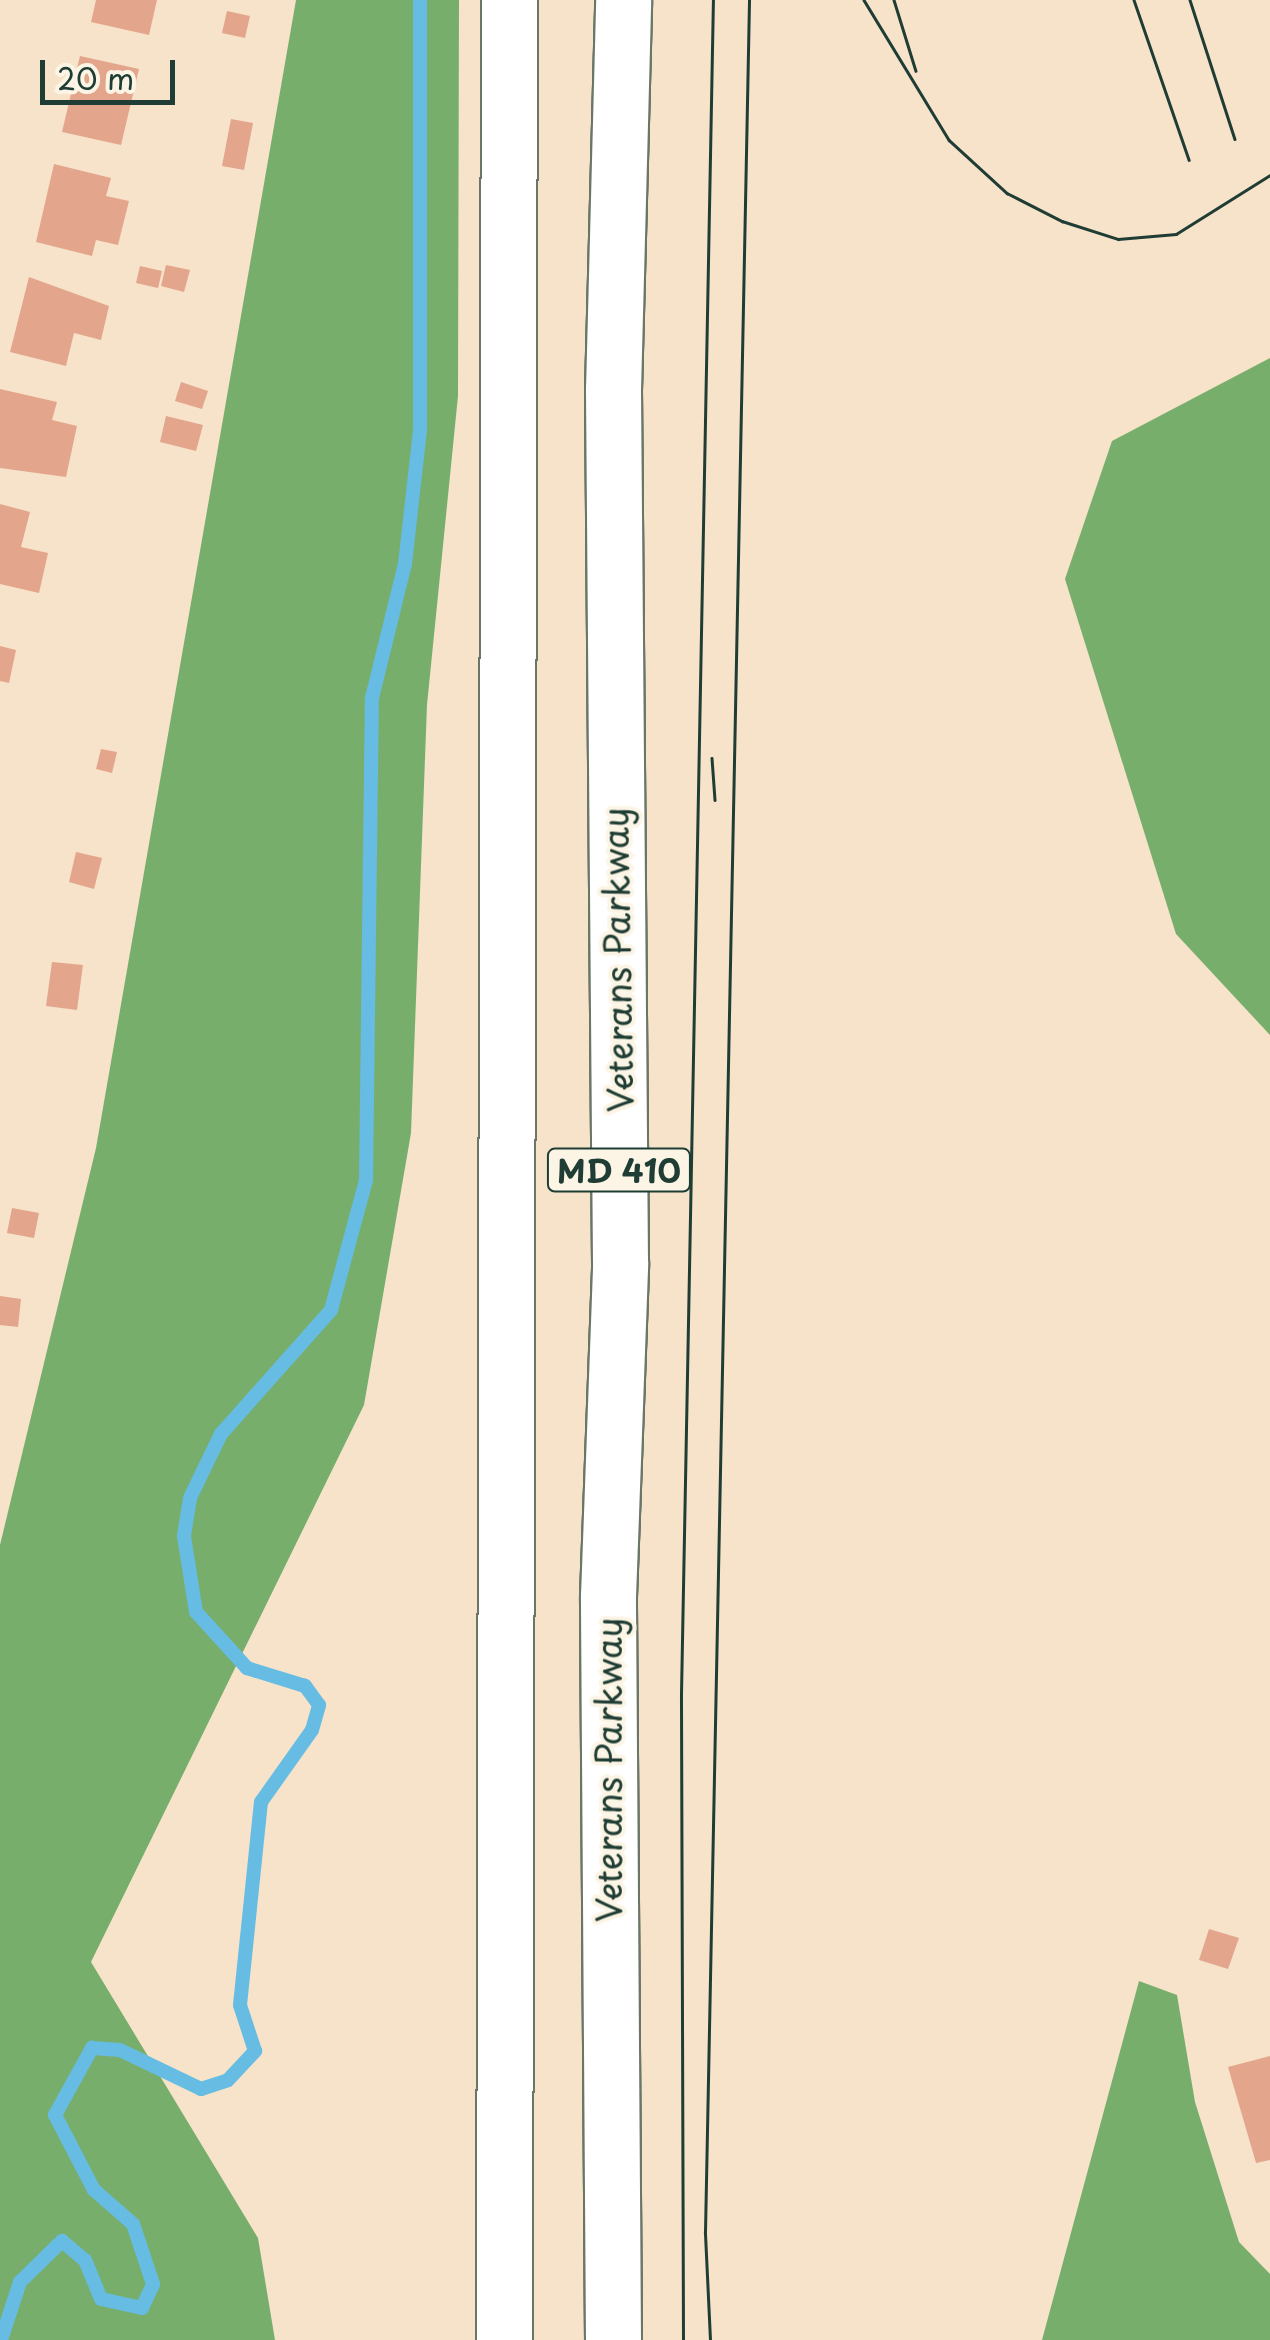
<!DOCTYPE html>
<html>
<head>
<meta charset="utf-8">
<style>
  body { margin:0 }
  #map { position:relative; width:1270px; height:2340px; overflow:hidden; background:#f6e3ca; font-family:"Playpen Sans",sans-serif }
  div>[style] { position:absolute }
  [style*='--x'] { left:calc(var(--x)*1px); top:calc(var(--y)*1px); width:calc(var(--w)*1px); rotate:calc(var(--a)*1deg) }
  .forest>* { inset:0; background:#78ae6c }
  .stream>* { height:14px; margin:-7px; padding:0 7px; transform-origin:7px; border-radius:7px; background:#66bce3 }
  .building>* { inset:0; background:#e3a58c }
  .roads { filter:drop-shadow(2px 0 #6a7768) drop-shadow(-2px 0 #6a7768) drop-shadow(0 2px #6a7768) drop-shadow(0 -2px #6a7768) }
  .primary>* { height:55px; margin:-27.5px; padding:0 27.5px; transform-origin:27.5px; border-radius:27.5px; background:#fff }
  .tram>* { height:2.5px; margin:-1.25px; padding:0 1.25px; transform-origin:1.25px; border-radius:1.25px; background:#1f3d34 }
  span { translate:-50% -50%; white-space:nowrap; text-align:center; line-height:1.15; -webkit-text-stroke:8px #fcf5e5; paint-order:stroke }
  .shield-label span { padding:2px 8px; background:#fcf5e5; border:2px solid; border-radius:8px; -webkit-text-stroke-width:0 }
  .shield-label { font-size:32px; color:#1f3d34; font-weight:700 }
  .street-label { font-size:35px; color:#1f3d34 }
  .scale { position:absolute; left:40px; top:60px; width:135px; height:45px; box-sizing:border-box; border:5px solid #1f3d34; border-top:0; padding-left:12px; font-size:30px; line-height:35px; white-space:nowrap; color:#1f3d34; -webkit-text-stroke:8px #fcf5e5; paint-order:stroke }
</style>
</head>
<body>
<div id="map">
  <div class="forest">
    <div style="clip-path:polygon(296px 0,459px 0,458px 396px,427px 705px,411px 1133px,364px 1405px,91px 1962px,258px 2238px,275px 2340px,0 2340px,0 1545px,96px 1148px)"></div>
    <div style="clip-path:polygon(1270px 358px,1270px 1035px,1176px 934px,1065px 579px,1112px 441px)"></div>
    <div style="clip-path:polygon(1139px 1981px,1177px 1995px,1195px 2102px,1239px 2242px,1270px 2274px,1270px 2340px,1042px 2340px)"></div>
  </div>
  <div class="stream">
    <div style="--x:1;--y:2340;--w:61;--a:-71.9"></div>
    <div style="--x:20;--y:2282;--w:59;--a:-44.3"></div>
    <div style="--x:62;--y:2241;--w:30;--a:40"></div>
    <div style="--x:85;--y:2260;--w:42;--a:67.7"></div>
    <div style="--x:101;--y:2299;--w:42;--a:12.4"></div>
    <div style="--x:142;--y:2308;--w:26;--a:-65"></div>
    <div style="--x:153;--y:2284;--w:63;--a:-108.4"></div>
    <div style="--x:133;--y:2224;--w:52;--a:-138.9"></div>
    <div style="--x:94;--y:2190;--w:85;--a:-117.5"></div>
    <div style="--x:55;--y:2115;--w:77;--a:-61.1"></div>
    <div style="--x:92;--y:2048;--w:28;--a:4"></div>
    <div style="--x:120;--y:2050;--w:90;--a:25.7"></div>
    <div style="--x:201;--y:2089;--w:28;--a:-18"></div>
    <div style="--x:228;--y:2080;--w:40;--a:-47"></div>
    <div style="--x:255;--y:2051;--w:48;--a:-108.1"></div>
    <div style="--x:240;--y:2005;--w:204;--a:-84.1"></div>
    <div style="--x:261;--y:1802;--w:88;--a:-54.7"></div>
    <div style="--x:312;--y:1730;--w:26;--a:-74"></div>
    <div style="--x:319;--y:1705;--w:24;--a:-126"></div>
    <div style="--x:305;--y:1686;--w:61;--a:-162.8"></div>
    <div style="--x:247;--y:1668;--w:76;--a:-132.3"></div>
    <div style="--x:196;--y:1612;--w:77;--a:-99"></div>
    <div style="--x:184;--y:1536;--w:38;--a:-81"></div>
    <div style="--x:190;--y:1498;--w:71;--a:-64.2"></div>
    <div style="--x:221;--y:1434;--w:166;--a:-48.4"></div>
    <div style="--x:331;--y:1310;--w:135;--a:-74.9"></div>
    <div style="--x:366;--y:1180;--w:482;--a:-89.3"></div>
    <div style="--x:372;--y:698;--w:138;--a:-76.2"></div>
    <div style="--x:405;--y:564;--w:135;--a:-83.6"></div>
    <div style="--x:420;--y:430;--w:430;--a:-90"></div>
  </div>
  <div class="building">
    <div style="clip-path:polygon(96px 0,157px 0,149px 35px,91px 22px)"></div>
    <div style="clip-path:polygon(227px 11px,250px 16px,245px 38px,222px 33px)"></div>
    <div style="clip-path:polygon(80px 56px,139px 69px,121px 145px,62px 132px)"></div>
    <div style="clip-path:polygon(231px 119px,253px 123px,244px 170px,222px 166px)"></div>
    <div style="clip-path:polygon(54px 164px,111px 178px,106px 196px,129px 201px,118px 245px,96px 240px,92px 256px,36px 242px)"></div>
    <div style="clip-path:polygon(166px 265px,190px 270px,184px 292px,161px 286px)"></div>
    <div style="clip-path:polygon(140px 266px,162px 271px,158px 288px,136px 283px)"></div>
    <div style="clip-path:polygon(29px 277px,109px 306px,101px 340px,74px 333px,66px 366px,10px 352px)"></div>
    <div style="clip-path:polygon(181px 382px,208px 391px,202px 409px,175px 401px)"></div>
    <div style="clip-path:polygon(0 389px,57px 402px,52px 420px,77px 426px,66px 477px,0 468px)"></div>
    <div style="clip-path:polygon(166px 416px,203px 425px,196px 451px,160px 442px)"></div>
    <div style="clip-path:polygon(0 504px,30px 512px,21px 547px,48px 553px,39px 593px,0 584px)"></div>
    <div style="clip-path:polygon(0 646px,16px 650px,9px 683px,0 681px)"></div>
    <div style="clip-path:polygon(101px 749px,117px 752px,112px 773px,96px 769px)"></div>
    <div style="clip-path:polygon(76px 852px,102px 858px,94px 889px,69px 882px)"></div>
    <div style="clip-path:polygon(52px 962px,83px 965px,77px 1010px,46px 1006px)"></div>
    <div style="clip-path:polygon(12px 1208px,39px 1213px,34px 1238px,7px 1233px)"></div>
    <div style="clip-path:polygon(0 1296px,21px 1299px,18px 1327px,0 1325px)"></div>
    <div style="clip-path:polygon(1209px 1929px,1239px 1938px,1228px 1969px,1199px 1960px)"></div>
    <div style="clip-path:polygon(1270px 2056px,1270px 2160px,1256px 2163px,1228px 2067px)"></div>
  </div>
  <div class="roads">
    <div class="primary">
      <div style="--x:504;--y:2340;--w:2340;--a:-89.88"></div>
      <div style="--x:613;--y:2340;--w:744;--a:-90.39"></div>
      <div style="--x:608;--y:1596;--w:334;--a:-87.9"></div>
      <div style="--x:620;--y:1262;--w:872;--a:-90.46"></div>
      <div style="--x:613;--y:390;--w:390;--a:-88.5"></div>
    </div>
  </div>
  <div class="tram">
    <div style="--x:864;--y:0;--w:164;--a:58.7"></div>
    <div style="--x:949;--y:140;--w:79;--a:42.4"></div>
    <div style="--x:1007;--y:193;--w:62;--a:27"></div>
    <div style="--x:1062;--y:221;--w:59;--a:17.8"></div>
    <div style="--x:1118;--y:239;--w:58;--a:-4.9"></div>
    <div style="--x:1176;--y:234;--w:111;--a:-32.1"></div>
    <div style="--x:894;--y:0;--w:74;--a:72.8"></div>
    <div style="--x:1134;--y:0;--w:169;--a:71"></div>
    <div style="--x:1190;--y:0;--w:146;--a:72.1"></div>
    <div style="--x:712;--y:758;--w:42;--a:85.9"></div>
    <div style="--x:683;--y:2340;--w:646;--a:-90.18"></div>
    <div style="--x:681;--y:1694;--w:1694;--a:-88.92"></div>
    <div style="--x:710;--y:2340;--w:108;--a:-92.7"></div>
    <div style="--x:705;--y:2232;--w:2232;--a:-88.87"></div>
  </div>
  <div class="shield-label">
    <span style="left:619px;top:1170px">MD 410</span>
  </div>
  <div class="street-label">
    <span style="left:617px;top:960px;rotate:-91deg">Veterans Parkway</span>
    <span style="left:608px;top:1770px;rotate:-90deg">Veterans Parkway</span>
  </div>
  <div class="scale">20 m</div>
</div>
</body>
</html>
